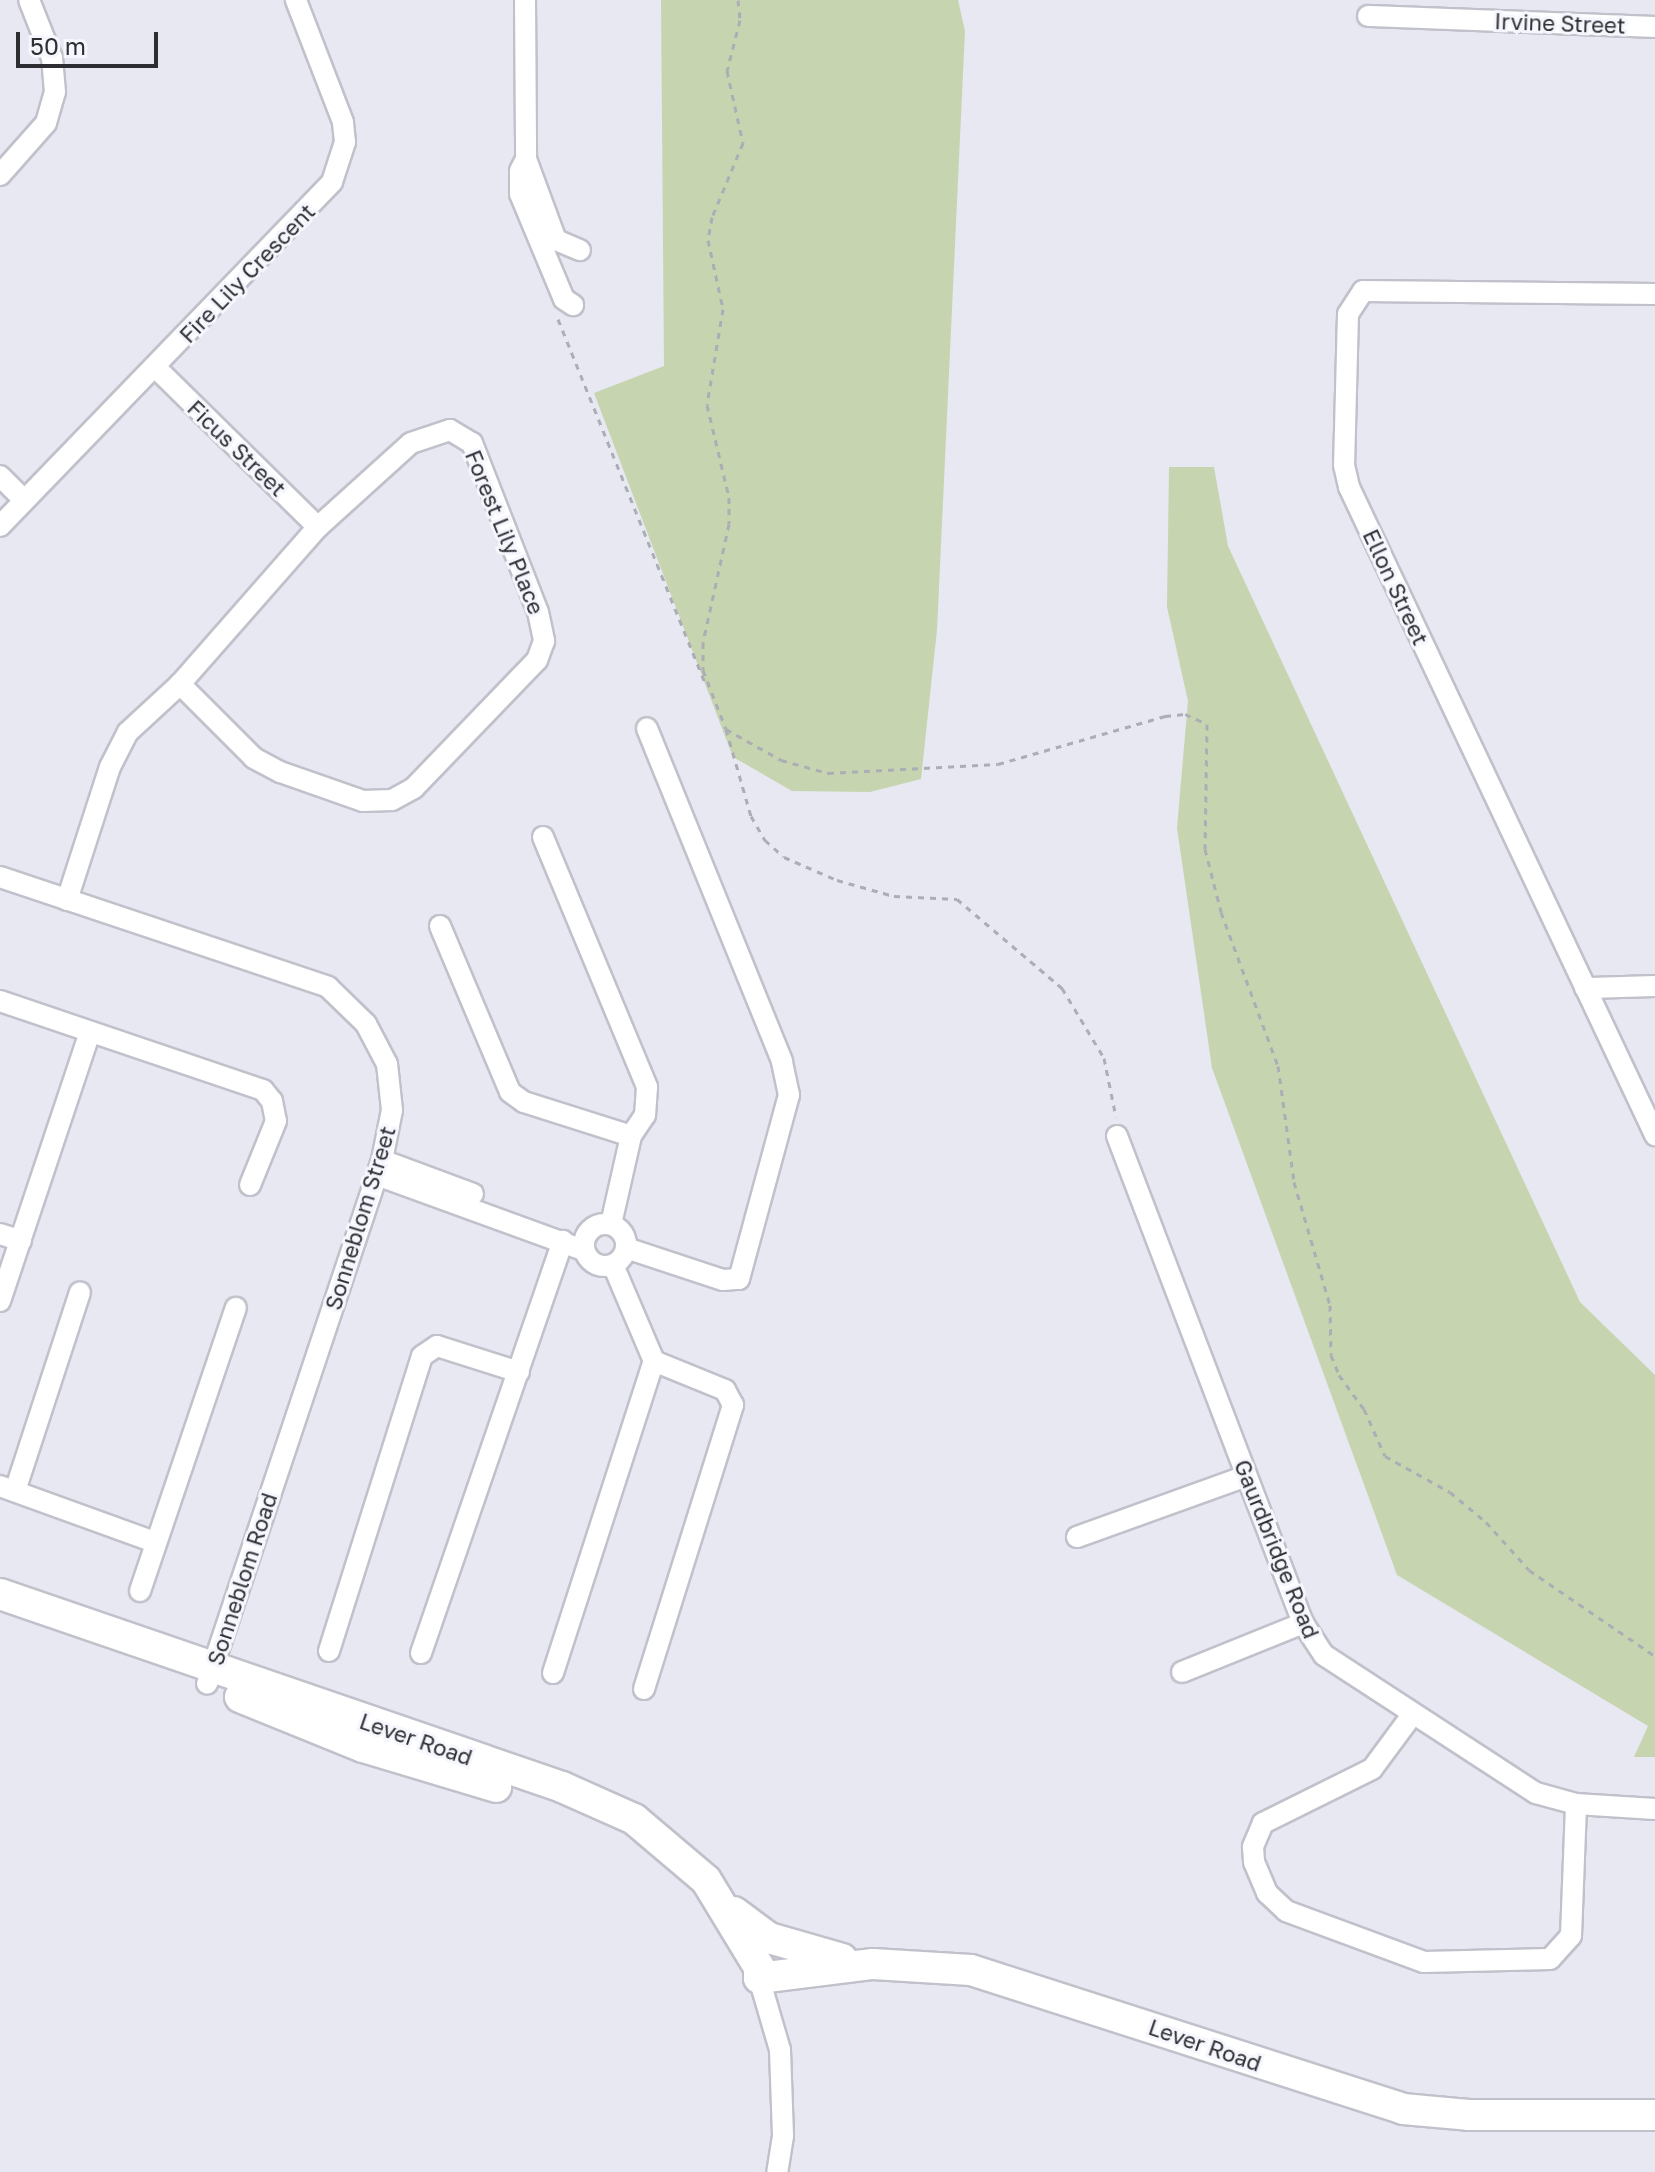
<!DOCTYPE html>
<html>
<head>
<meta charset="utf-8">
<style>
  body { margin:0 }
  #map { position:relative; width:1655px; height:2172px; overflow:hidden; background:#e7e8f2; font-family:"Golos Text",sans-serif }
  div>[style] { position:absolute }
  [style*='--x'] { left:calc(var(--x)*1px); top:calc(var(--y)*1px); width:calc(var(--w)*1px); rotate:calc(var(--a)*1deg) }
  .green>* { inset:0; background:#c7d4b0 }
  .path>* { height:3px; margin-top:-1.5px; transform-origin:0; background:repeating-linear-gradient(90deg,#acadb5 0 6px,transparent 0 12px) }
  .roads { filter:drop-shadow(2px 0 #c0c1ca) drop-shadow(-2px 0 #c0c1ca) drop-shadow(0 2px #c0c1ca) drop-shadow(0 -2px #c0c1ca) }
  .street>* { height:20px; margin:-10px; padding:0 10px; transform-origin:10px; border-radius:10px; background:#fff }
  .street>.ring { margin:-10px; padding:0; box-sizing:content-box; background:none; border:20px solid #fff; border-radius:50% }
  .secondary>* { height:30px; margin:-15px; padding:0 15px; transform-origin:15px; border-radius:15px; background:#fff }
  span { translate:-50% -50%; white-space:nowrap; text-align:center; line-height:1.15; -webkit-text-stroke:6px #f5f6fe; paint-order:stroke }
  .street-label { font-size:22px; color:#2e2e32 }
  .scale { position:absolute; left:16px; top:32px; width:142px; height:36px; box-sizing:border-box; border:4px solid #2e2e32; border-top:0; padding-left:10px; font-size:24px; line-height:28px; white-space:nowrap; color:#2e2e32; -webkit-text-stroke:6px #f5f6fe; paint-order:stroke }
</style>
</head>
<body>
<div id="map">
  <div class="green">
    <div style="clip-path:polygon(661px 0,958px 0,965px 31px,937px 630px,921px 779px,870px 792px,792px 791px,733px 757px,594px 393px,664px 366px)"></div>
    <div style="clip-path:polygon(1169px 467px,1214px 467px,1228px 546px,1580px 1302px,1655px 1375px,1655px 1757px,1634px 1757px,1648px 1726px,1397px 1575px,1212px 1068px,1177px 828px,1188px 701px,1167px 607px)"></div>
  </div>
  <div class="path">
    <div style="--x:738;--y:0;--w:20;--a:84"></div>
    <div style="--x:740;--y:20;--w:53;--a:104.3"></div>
    <div style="--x:727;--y:71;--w:74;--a:77.5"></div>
    <div style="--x:743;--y:143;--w:80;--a:112.7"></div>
    <div style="--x:712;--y:217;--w:23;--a:100"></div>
    <div style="--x:708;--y:240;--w:71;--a:77.7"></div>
    <div style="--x:723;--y:309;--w:97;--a:99.5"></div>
    <div style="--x:707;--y:405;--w:95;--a:76.6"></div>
    <div style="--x:729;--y:497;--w:27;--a:90"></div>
    <div style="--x:729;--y:524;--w:121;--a:102.4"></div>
    <div style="--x:703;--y:642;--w:28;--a:90"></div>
    <div style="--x:703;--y:670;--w:63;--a:68.7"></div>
    <div style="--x:726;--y:729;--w:63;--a:29.4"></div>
    <div style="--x:781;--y:760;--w:49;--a:15.5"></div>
    <div style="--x:828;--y:773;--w:170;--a:-3"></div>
    <div style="--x:998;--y:764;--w:174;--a:-16"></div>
    <div style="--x:1165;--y:716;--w:20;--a:-6"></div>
    <div style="--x:1185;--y:714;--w:24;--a:24"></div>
    <div style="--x:1207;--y:724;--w:125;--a:90.9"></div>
    <div style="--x:1205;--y:849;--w:65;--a:75.7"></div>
    <div style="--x:1221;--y:912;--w:164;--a:69.7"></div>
    <div style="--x:1278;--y:1066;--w:117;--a:82.1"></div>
    <div style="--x:1294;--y:1182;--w:128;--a:73.7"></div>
    <div style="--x:1330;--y:1305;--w:50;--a:88.9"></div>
    <div style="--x:1331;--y:1355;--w:22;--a:68"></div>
    <div style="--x:1339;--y:1375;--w:42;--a:53.7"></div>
    <div style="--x:1364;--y:1409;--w:51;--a:65.9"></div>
    <div style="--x:1385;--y:1456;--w:74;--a:29"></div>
    <div style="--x:1450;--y:1492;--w:47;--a:39.8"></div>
    <div style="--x:1486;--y:1522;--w:64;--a:48.1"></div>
    <div style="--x:1529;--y:1570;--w:153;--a:34.3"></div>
    <div style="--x:558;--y:319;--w:393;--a:68"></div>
    <div style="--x:726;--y:729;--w:91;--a:74"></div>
    <div style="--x:751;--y:816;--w:28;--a:60"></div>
    <div style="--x:765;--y:840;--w:25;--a:42"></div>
    <div style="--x:784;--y:857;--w:58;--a:23.5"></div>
    <div style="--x:837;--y:880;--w:59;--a:15.7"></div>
    <div style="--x:894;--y:896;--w:63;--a:2.7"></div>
    <div style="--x:957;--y:899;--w:138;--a:40.3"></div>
    <div style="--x:1062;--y:988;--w:82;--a:59"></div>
    <div style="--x:1104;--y:1058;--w:60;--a:78.5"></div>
  </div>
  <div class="roads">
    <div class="street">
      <div style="--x:525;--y:0;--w:159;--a:89.6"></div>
      <div style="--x:526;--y:159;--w:86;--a:69.7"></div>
      <div style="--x:556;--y:240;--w:26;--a:23"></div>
      <div style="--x:1368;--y:16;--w:287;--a:2.2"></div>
      <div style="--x:526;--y:159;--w:13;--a:117"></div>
      <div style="--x:520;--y:171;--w:23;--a:90"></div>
      <div style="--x:520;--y:194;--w:114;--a:67.3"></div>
      <div style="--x:564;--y:299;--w:11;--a:34"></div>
      <div style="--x:0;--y:175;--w:69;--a:-48.5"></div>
      <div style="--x:46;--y:123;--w:32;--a:-74"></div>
      <div style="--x:55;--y:92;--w:34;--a:-95"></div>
      <div style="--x:52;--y:58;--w:62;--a:-111.6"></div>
      <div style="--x:1655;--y:294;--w:292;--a:-179.4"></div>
      <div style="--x:1363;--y:291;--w:27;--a:123"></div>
      <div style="--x:1348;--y:314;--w:151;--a:91.5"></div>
      <div style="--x:1344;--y:465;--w:23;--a:77"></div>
      <div style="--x:1349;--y:487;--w:717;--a:64.72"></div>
      <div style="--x:156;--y:368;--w:227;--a:44.5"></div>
      <div style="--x:0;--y:476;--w:33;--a:45"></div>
      <div style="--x:0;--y:526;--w:478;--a:-46"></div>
      <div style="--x:332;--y:182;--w:42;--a:-72"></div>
      <div style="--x:345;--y:142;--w:20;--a:-96"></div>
      <div style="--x:343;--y:122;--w:131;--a:-111.1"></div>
      <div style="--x:543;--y:837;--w:271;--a:67.4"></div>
      <div style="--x:647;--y:1087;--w:28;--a:94"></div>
      <div style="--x:645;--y:1115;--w:25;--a:124"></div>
      <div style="--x:631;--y:1136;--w:90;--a:102.8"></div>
      <div style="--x:0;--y:877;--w:346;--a:18.5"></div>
      <div style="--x:328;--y:987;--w:53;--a:44.2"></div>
      <div style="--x:366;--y:1024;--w:45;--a:62.3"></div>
      <div style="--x:387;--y:1064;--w:46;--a:83.8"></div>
      <div style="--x:392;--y:1110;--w:51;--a:101.3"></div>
      <div style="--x:382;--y:1160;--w:552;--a:108.47"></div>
      <div style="--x:67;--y:900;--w:140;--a:-72.1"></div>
      <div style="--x:110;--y:767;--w:39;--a:-63"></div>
      <div style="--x:128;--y:732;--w:71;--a:-42.7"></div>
      <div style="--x:180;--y:684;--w:209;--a:-48.7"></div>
      <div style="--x:318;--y:527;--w:125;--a:-42.1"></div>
      <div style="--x:411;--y:443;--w:41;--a:-18.4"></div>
      <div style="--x:450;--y:430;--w:26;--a:31"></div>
      <div style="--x:472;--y:443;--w:181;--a:68.7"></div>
      <div style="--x:538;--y:612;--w:30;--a:78"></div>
      <div style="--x:544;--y:641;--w:20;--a:110"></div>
      <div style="--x:537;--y:660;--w:178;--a:133.9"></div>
      <div style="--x:414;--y:788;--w:25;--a:151"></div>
      <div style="--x:392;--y:800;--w:29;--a:178"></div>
      <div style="--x:363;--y:801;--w:88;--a:-160.7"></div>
      <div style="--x:280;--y:772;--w:30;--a:-152"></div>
      <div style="--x:254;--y:758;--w:105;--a:-135"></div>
      <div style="--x:440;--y:926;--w:180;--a:67.1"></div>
      <div style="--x:510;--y:1092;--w:17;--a:36"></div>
      <div style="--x:524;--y:1102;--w:112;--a:17.6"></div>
      <div style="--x:1585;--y:988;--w:70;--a:-1.6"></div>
      <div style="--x:0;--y:1001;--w:278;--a:18.7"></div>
      <div style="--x:263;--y:1090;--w:14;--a:51"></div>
      <div style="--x:272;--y:1101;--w:20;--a:79"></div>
      <div style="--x:276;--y:1121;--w:69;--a:112.1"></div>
      <div style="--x:1117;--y:1136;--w:521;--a:69.1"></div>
      <div style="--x:1303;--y:1623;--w:38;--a:57"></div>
      <div style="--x:1324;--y:1655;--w:253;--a:33.1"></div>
      <div style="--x:1536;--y:1793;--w:41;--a:15.4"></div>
      <div style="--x:1576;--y:1804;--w:79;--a:3.6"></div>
      <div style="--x:382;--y:1160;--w:97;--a:20.5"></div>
      <div style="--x:377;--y:1175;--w:219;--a:20"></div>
      <div class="ring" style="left:584px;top:1224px;width:22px;height:22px"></div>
      <div style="--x:0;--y:1234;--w:22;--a:18"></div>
      <div style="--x:626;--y:1248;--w:102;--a:18.3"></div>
      <div style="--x:723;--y:1280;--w:16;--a:-4"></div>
      <div style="--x:739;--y:1279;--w:191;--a:-74.8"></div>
      <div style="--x:789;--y:1095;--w:35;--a:-102"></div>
      <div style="--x:782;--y:1061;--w:359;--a:-112.1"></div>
      <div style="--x:0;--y:1301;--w:284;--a:-71.5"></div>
      <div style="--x:0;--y:1486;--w:165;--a:19.9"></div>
      <div style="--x:15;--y:1491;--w:209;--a:-71.9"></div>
      <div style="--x:1077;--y:1537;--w:180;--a:-19.8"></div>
      <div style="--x:140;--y:1591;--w:299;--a:-71.3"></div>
      <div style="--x:329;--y:1651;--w:309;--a:-72.5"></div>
      <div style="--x:422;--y:1356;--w:18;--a:-34"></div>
      <div style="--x:437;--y:1346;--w:86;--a:17.6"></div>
      <div style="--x:421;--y:1653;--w:436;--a:-71"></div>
      <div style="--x:1182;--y:1672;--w:131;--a:-22"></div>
      <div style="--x:553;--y:1673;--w:328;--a:-72.1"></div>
      <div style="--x:654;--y:1361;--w:104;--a:-113.1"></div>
      <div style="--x:644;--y:1689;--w:298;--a:-72.6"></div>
      <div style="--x:733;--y:1405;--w:17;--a:-118"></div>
      <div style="--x:725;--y:1390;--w:77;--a:-157.8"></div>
      <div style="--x:1412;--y:1715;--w:67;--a:126.5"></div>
      <div style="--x:1372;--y:1769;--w:122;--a:153.6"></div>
      <div style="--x:1263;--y:1823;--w:26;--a:113"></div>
      <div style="--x:1253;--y:1847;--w:15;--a:86"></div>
      <div style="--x:1254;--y:1862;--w:34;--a:67"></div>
      <div style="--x:1267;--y:1893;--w:26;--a:43"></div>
      <div style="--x:1286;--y:1911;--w:147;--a:20.3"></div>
      <div style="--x:1424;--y:1962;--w:126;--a:-1.4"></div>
      <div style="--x:1550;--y:1959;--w:31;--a:-48"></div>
      <div style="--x:1571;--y:1936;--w:132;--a:-87.8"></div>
      <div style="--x:759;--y:1978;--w:75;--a:73.7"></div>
      <div style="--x:780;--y:2050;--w:86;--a:88"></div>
      <div style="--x:783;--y:2136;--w:36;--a:99"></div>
    </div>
    <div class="secondary">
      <div style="--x:0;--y:1594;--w:594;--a:18.95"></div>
      <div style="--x:562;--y:1787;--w:79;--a:24"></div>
      <div style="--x:634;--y:1819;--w:94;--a:40.3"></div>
      <div style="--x:706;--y:1880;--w:102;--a:58.7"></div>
      <div style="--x:759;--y:1967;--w:11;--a:90"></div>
      <div style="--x:240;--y:1697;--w:133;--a:22.1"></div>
      <div style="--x:363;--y:1747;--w:139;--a:16.7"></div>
      <div style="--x:734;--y:1912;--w:44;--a:36.6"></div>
      <div style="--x:769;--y:1938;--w:76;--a:16"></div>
      <div style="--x:759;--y:1978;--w:115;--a:-7"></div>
      <div style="--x:873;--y:1964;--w:98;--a:3.5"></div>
      <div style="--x:971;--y:1970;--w:454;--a:17.8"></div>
      <div style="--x:1403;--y:2109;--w:66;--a:5.2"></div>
      <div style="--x:1469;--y:2115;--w:186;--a:0"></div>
    </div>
  </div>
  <div class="street-label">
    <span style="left:1560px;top:23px;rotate:2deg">Irvine Street</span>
    <span style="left:247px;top:273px;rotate:-46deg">Fire Lily Crescent</span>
    <span style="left:237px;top:448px;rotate:44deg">Ficus Street</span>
    <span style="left:505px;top:532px;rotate:68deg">Forest Lily Place</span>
    <span style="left:1396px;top:587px;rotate:65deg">Ellon Street</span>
    <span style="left:360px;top:1218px;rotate:-73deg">Sonneblom Street</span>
    <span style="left:1277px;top:1549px;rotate:68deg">Gaurdbridge Road</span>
    <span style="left:242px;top:1579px;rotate:-72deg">Sonneblom Road</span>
    <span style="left:416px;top:1739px;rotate:19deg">Lever Road</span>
    <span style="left:1205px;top:2045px;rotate:19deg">Lever Road</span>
  </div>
  <div class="scale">50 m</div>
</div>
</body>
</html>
